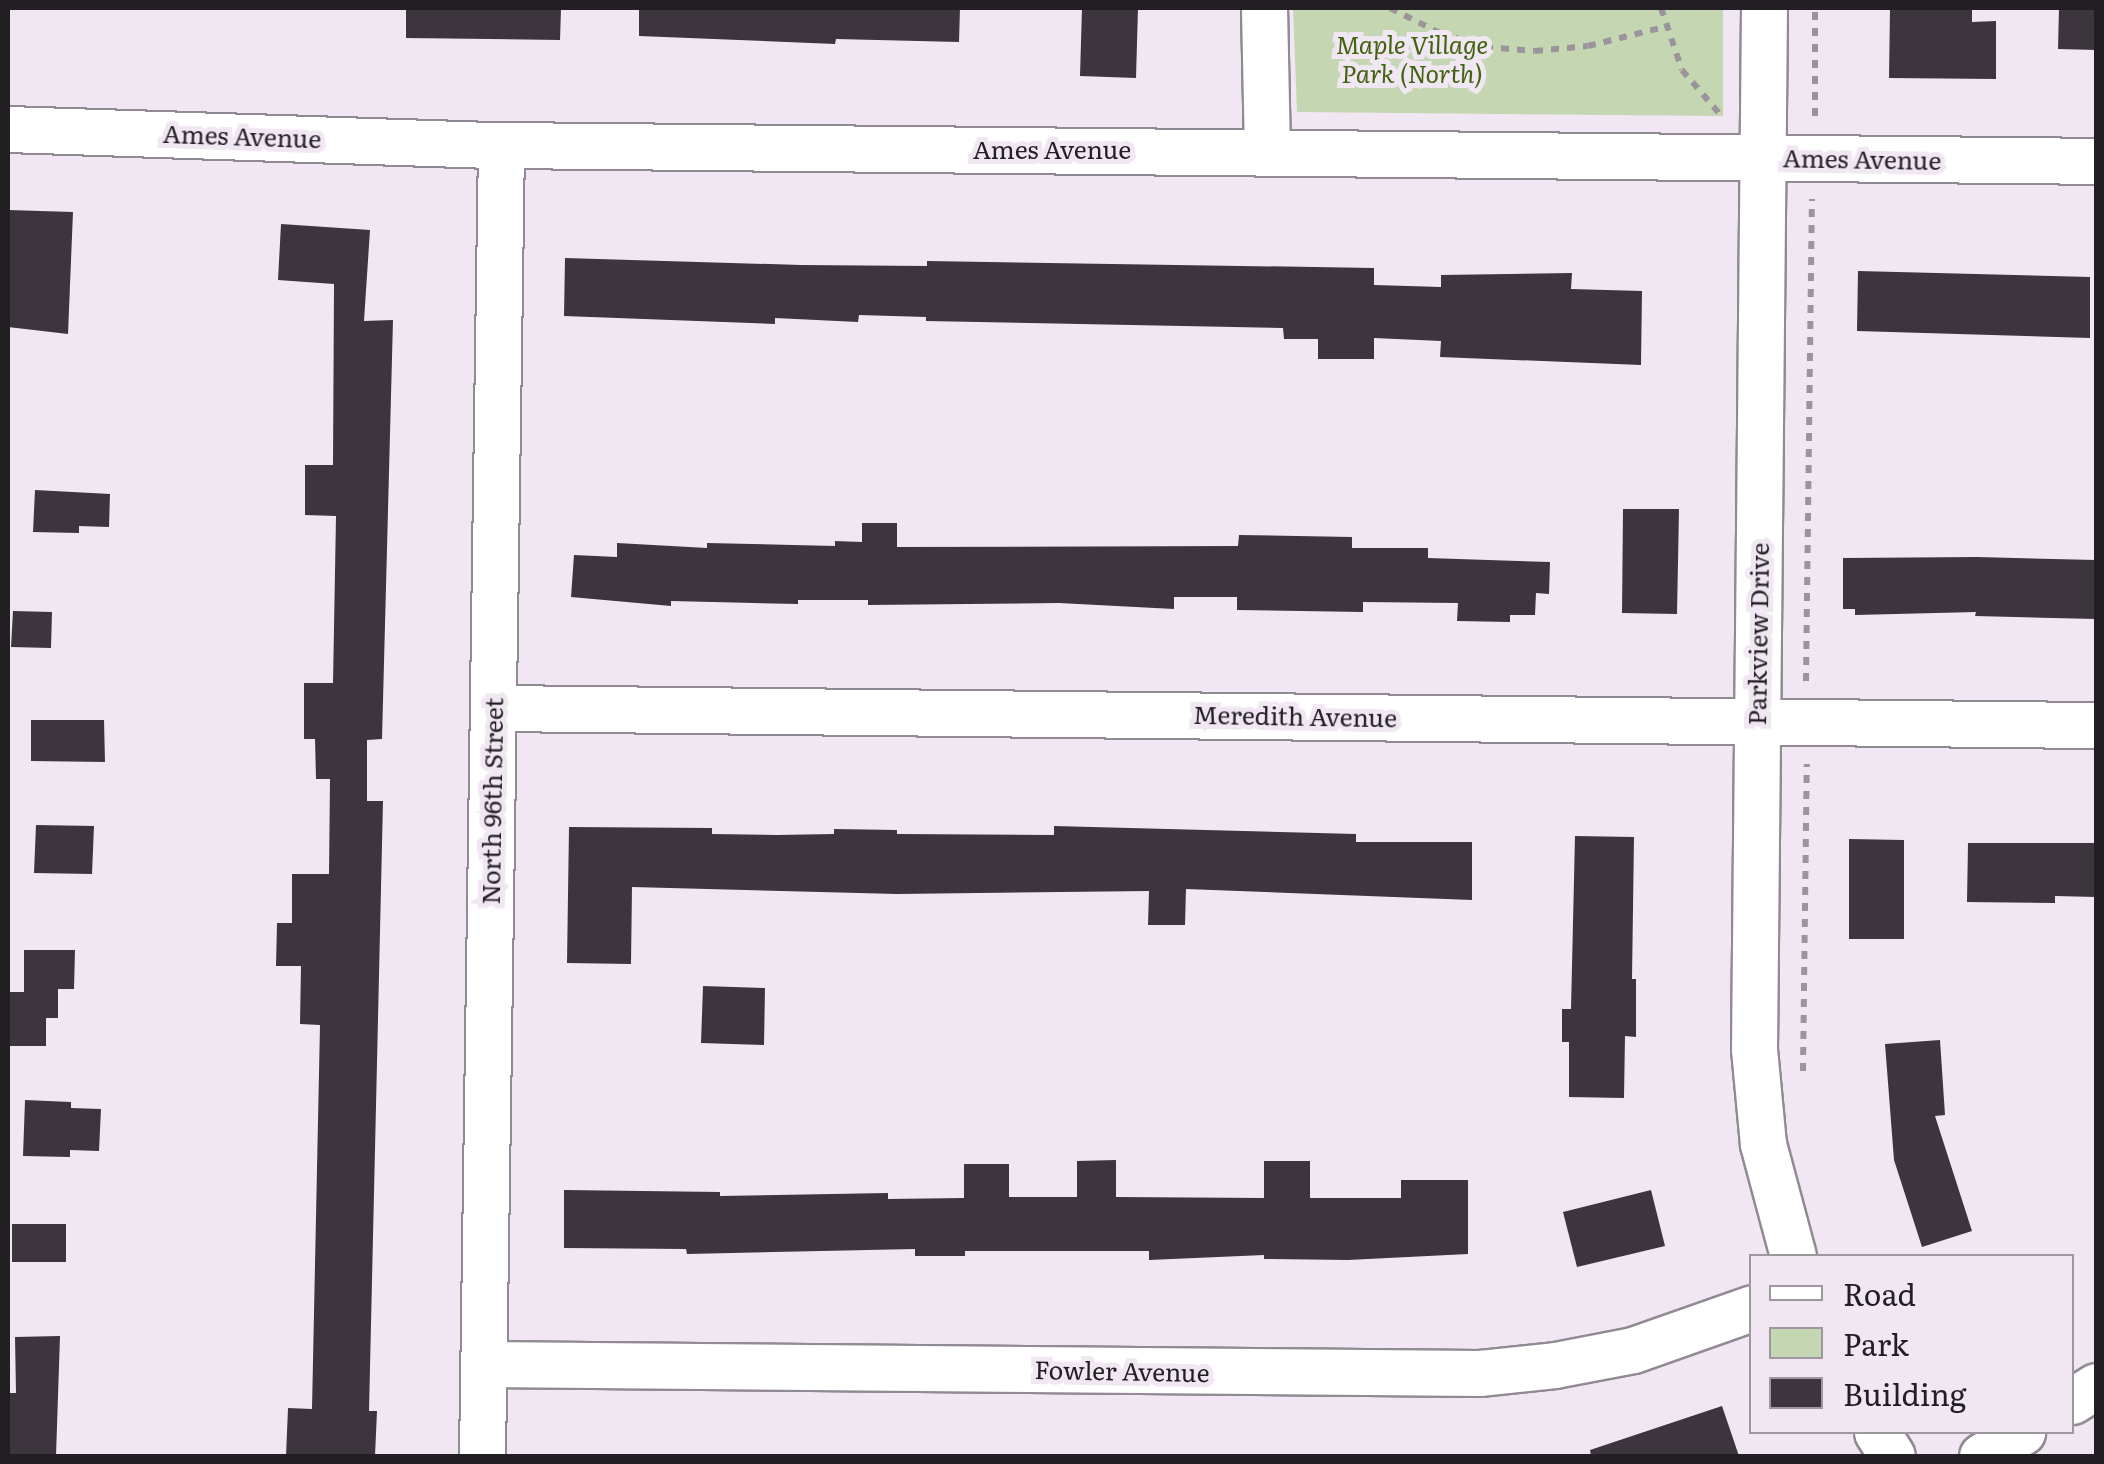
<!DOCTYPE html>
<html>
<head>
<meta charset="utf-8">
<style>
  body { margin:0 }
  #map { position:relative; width:2104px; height:1464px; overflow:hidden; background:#f0e7f2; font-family:Literata,serif }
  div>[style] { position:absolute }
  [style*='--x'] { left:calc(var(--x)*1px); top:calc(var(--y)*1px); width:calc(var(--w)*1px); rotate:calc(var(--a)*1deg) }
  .green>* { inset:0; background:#c5d7b2 }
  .building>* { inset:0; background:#3d353d }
  .path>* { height:6px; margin-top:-3px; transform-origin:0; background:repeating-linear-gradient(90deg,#9b949c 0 8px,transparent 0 16px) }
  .roads { filter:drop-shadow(2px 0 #918993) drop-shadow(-2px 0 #918993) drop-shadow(0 2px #918993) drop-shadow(0 -2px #918993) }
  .minor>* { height:45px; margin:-22.5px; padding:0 22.5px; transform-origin:22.5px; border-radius:22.5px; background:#fff }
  span { translate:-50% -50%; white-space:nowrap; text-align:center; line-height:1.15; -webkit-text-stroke:10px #f0e7f2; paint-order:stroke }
  .park-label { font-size:25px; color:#436210; font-style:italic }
  .street-label { font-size:25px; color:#221f23 }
  .frame { position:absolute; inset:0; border:10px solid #221f23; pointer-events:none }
  .legend { position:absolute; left:1749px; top:1254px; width:325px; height:180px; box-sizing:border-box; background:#f0e7f2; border:2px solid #9e979f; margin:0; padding:12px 18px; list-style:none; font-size:30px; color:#221f23 }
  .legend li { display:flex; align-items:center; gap:20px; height:50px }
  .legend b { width:50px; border:2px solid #9e979f }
</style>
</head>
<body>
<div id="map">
  <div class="green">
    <div style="clip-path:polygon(1293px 8px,1723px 8px,1723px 116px,1297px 112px)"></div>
  </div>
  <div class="building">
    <div style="clip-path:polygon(406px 8px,561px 8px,560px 40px,406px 38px)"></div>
    <div style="clip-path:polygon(639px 8px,960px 8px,959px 42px,836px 39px,835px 44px,639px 36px)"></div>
    <div style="clip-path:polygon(1082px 8px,1138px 8px,1136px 78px,1080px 76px)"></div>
    <div style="clip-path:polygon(1890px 8px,1972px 8px,1972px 22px,1996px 21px,1996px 79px,1889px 78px)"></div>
    <div style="clip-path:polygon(2059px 8px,2096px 8px,2096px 50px,2058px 49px)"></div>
    <div style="clip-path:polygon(8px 210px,73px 212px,68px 334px,8px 327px)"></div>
    <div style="clip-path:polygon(281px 224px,370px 230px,364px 321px,393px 320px,382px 739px,367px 740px,367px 801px,383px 801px,369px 1411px,377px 1411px,375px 1456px,286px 1456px,288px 1408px,312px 1409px,320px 1025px,300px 1024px,301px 966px,276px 966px,277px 923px,292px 923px,292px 874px,329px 874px,330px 779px,316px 779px,315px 739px,304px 739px,304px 683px,333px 683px,336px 516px,305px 515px,305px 465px,333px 465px,334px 284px,278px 280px)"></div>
    <div style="clip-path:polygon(565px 258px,801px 265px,927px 266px,927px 261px,1374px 268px,1374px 285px,1441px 287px,1441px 275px,1572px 273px,1571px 289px,1642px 291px,1641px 365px,1440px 357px,1441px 341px,1374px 338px,1374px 359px,1318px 359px,1318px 339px,1284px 339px,1283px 328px,926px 321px,926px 317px,859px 315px,858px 322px,775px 318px,775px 324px,564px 316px)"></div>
    <div style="clip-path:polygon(1858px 271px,2090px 277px,2090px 338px,1857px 331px)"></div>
    <div style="clip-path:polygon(35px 490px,110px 494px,109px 527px,79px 526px,79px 533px,33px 532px)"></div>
    <div style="clip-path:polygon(1623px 509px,1679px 509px,1677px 614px,1622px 613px)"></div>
    <div style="clip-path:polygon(862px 523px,897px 523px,897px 547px,1238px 546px,1239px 535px,1352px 537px,1352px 548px,1428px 548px,1428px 558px,1550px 562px,1549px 594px,1536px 593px,1535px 615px,1510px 615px,1510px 622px,1457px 621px,1458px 603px,1363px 602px,1363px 612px,1237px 610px,1237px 597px,1174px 597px,1174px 609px,1059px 603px,868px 605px,868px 600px,798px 600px,798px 604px,671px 601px,671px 606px,571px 597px,574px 555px,617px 557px,617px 543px,707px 548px,707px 543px,835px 546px,835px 541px,862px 542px)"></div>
    <div style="clip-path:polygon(1977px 557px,2096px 560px,2096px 619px,1975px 616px,1976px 612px,1855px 615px,1855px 609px,1843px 609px,1843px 558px)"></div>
    <div style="clip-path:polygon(13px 611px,52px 612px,51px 648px,11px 647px)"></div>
    <div style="clip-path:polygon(31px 720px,104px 720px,105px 762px,31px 761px)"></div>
    <div style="clip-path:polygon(36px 825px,94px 826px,92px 874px,34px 873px)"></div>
    <div style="clip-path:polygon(1054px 826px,1356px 834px,1356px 842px,1472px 842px,1472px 900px,1186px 889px,1185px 925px,1148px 925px,1149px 891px,897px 894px,632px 887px,631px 964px,567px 963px,569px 827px,712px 828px,712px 834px,777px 835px,834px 834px,834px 829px,897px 830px,897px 834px,1054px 835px)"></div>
    <div style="clip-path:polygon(1575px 836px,1634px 837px,1632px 979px,1636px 979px,1636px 1037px,1625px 1036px,1624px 1098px,1569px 1097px,1569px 1042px,1562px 1042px,1562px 1009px,1571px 1009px)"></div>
    <div style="clip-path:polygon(1849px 839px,1904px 840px,1904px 939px,1849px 939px)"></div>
    <div style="clip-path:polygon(1968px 843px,2096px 843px,2096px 897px,2055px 896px,2055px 903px,1967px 902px)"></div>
    <div style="clip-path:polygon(24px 950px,75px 950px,74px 989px,58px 989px,58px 1018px,46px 1018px,46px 1046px,8px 1046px,8px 992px,24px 992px)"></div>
    <div style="clip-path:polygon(703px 986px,765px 988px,764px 1045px,701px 1043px)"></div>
    <div style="clip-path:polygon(1940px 1040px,1945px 1115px,1935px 1116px,1972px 1231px,1922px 1247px,1894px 1160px,1885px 1044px)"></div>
    <div style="clip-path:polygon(25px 1100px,71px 1102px,71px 1108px,101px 1109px,99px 1151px,70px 1150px,70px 1157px,23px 1156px)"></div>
    <div style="clip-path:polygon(1116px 1160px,1116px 1197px,1264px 1198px,1264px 1161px,1310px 1161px,1310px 1198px,1401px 1198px,1401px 1180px,1468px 1180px,1468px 1254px,1348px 1260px,1264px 1259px,1264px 1255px,1149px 1260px,1149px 1251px,965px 1251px,965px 1256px,915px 1256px,915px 1249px,687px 1254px,686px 1249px,564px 1248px,564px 1190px,720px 1192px,720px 1196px,888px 1193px,888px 1199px,964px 1198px,964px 1164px,1009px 1164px,1009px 1197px,1077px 1197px,1077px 1161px)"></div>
    <div style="clip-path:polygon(1651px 1190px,1665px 1246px,1577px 1267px,1563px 1212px)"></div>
    <div style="clip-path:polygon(12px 1224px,66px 1224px,66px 1262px,12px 1262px)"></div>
    <div style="clip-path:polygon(60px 1336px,56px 1456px,10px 1456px,8px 1393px,16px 1393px,15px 1337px)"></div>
    <div style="clip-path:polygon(1722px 1406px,1739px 1456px,1591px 1456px,1590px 1450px)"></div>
  </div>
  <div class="path">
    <div style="--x:1390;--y:8;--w:56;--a:26.6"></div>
    <div style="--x:1440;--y:33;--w:47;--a:17.3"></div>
    <div style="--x:1485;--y:47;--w:50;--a:4.6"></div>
    <div style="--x:1535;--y:51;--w:53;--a:-5.4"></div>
    <div style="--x:1588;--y:46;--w:78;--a:-14"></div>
    <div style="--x:1661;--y:8;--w:65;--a:71.3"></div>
    <div style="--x:1682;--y:70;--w:57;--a:49.3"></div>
    <div style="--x:1815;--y:116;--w:108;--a:-90"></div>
    <div style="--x:1806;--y:681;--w:482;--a:-89.3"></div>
    <div style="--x:1803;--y:1071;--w:307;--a:-89.3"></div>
  </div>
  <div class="roads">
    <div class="minor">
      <div style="--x:1264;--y:8;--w:143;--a:88.8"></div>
      <div style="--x:1764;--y:8;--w:1041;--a:90.55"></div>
      <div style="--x:1754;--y:1049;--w:95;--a:84.6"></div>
      <div style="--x:1763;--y:1144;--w:116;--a:75"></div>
      <div style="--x:8;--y:129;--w:493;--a:1.9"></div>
      <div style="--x:501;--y:145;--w:1595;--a:0.57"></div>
      <div style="--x:494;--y:708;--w:1602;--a:0.61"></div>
      <div style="--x:484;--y:1364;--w:995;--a:0.52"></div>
      <div style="--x:1479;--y:1373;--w:76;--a:-6"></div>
      <div style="--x:1555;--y:1365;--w:79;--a:-10.9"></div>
      <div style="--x:1633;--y:1350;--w:126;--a:-19.4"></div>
      <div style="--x:2072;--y:1401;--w:28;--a:-32"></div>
      <div style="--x:1877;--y:1432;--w:28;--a:58"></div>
      <div style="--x:482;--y:1456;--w:1311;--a:-89.17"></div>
      <div style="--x:1982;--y:1456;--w:47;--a:-31"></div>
    </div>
  </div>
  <div class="park-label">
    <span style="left:1412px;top:59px">Maple Village<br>Park (North)</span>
  </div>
  <div class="street-label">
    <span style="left:242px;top:136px;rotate:2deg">Ames Avenue</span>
    <span style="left:1052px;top:149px">Ames Avenue</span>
    <span style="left:1862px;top:159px;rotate:1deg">Ames Avenue</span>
    <span style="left:1758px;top:634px;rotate:-89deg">Parkview Drive</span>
    <span style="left:1295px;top:716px;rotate:1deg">Meredith Avenue</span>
    <span style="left:492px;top:801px;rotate:-89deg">North 96th Street</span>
    <span style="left:1122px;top:1371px;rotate:1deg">Fowler Avenue</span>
  </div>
  <div class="frame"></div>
  <ul class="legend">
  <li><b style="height:12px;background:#fff"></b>Road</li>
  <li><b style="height:28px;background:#c5d7b2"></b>Park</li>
  <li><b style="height:28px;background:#3d353d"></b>Building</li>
  </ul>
</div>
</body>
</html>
